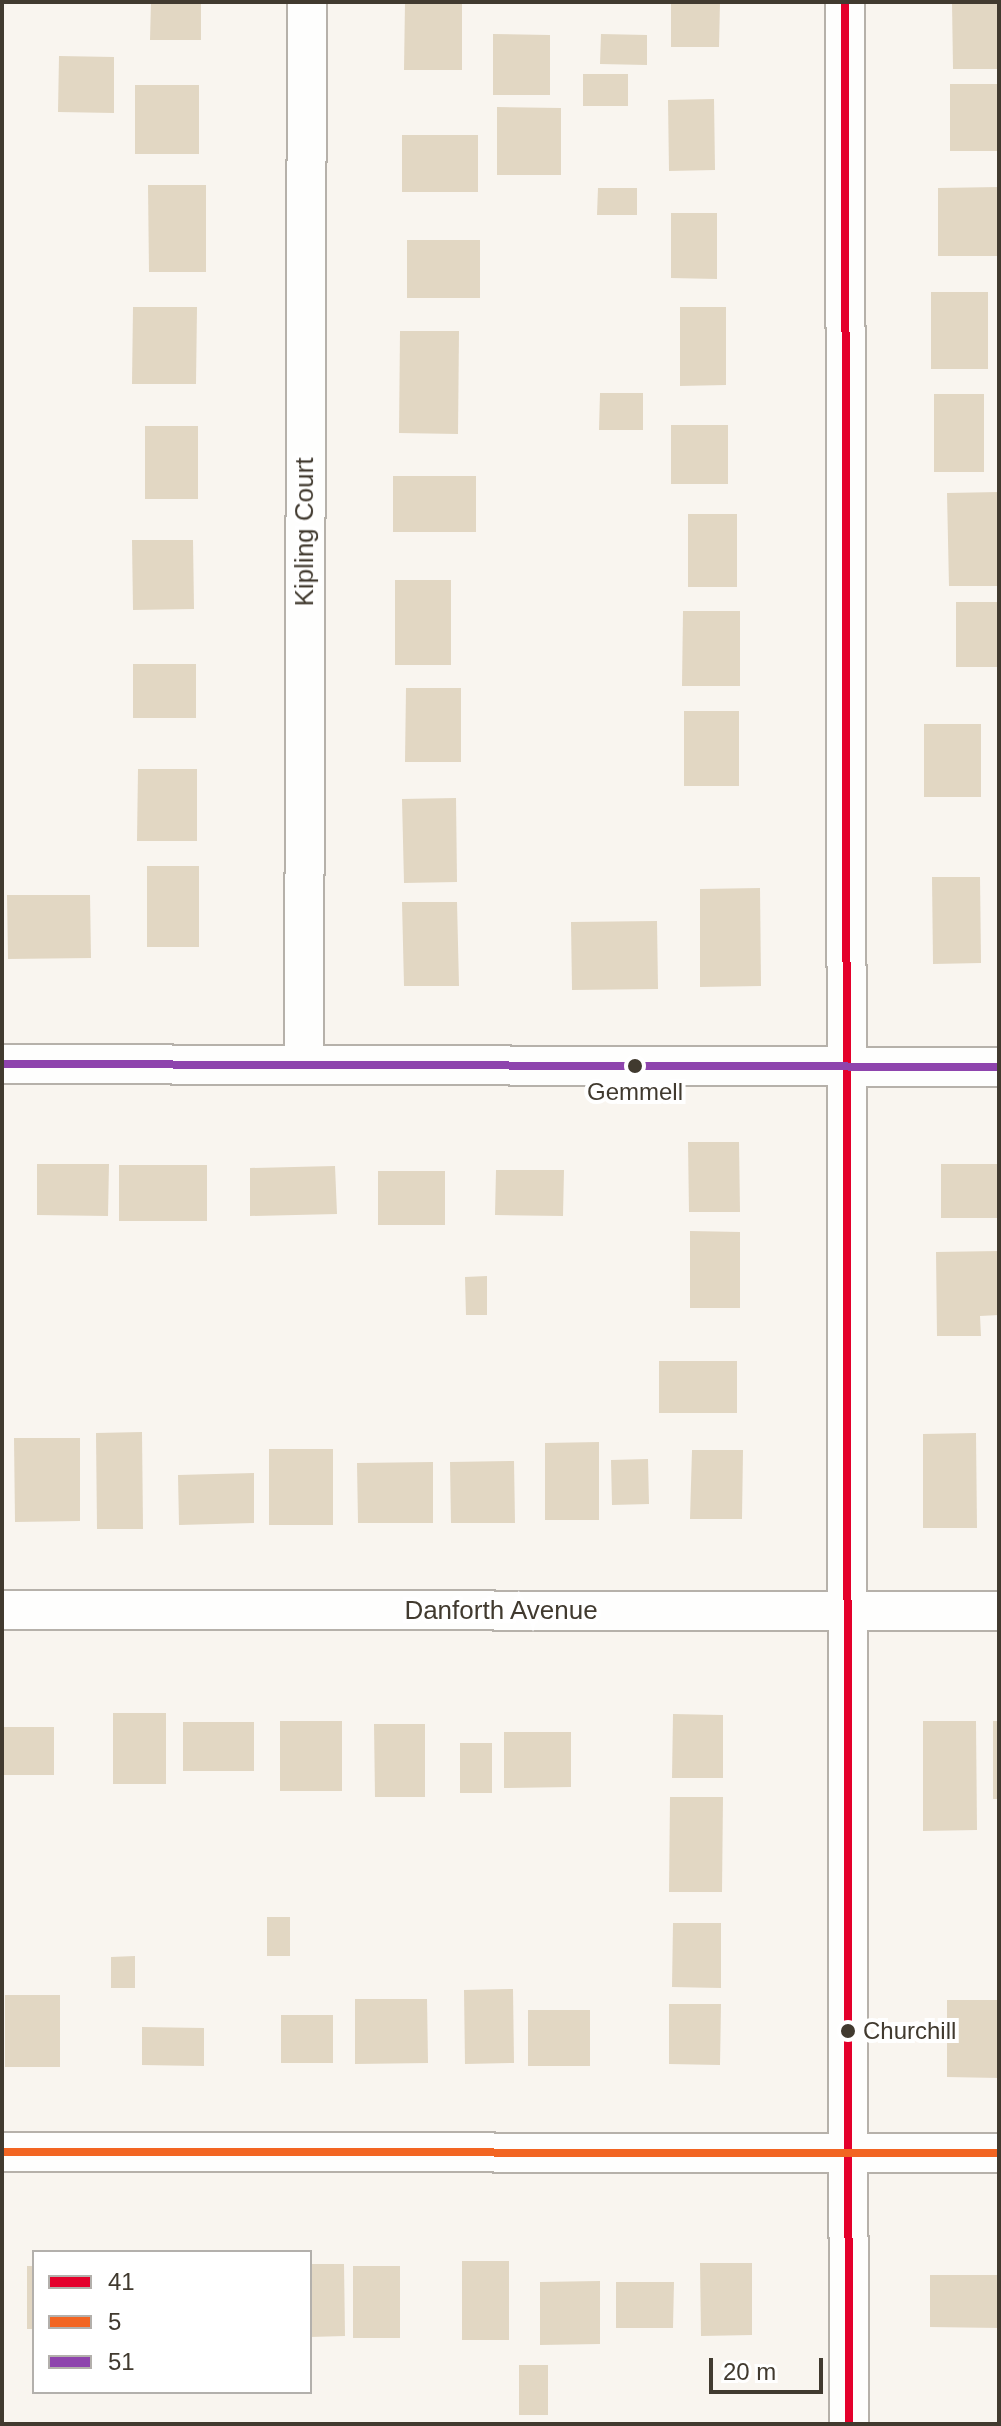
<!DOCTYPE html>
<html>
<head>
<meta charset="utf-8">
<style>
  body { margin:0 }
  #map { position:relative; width:1001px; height:2426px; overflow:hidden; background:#f9f5ef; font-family:Helvetica,sans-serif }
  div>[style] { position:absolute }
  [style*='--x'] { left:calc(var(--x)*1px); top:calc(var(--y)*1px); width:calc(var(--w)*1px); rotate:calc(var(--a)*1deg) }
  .building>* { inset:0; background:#e2d7c3 }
  .roads { filter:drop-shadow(2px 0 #b6b1aa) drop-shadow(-2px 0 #b6b1aa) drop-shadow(0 2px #b6b1aa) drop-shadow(0 -2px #b6b1aa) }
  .minor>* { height:38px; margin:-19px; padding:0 19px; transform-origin:19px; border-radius:19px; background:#fefefd }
  .bus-1>* { height:8px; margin:-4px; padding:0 4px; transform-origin:4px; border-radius:4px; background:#e4002b }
  .bus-2>* { height:8px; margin:-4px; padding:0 4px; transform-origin:4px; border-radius:4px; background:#f26522 }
  .bus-3>* { height:8px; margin:-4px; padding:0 4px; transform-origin:4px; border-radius:4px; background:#8e44ad }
  .dots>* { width:22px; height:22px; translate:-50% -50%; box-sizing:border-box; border:4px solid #fff; border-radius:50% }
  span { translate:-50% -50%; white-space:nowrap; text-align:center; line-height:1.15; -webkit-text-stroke:8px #fff; paint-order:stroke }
  .bus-label { font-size:24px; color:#413a2f }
  .left { translate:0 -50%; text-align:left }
  .street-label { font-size:26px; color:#413a2f }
  .frame { position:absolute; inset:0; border:4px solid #413a2f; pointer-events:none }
  .legend { position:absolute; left:32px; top:2250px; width:280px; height:144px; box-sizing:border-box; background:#fff; border:2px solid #b3b0ac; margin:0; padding:10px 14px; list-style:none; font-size:24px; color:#413a2f }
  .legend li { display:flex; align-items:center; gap:16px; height:40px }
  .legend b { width:40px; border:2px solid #b3b0ac }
  .scale { position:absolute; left:709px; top:2358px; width:114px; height:36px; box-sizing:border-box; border:4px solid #413a2f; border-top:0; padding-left:10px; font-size:24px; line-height:28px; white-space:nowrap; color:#413a2f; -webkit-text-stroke:6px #fff; paint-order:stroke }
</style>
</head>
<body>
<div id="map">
  <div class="building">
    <div style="clip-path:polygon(151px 2px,201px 2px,201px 40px,150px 40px)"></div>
    <div style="clip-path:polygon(405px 2px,462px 2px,462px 70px,404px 70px)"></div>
    <div style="clip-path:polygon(671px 2px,720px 2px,719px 47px,671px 47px)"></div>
    <div style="clip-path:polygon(952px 2px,999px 2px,999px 69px,953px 69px)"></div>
    <div style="clip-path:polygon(493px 34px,550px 35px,550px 95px,493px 95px)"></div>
    <div style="clip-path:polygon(601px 34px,647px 35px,647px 65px,600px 64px)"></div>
    <div style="clip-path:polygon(59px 56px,114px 57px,114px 113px,58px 112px)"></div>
    <div style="clip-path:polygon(583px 74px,628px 74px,628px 106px,583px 106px)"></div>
    <div style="clip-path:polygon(950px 84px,999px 84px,999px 151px,950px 151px)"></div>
    <div style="clip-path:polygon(135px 85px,199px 85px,199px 154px,135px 154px)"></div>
    <div style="clip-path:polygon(714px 99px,715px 170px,669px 171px,668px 100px)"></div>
    <div style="clip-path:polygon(497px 107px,561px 108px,561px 175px,497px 175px)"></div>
    <div style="clip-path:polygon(402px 135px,478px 135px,478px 192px,402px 192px)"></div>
    <div style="clip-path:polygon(148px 185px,206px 185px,206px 272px,149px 272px)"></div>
    <div style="clip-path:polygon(999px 187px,999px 256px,938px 256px,938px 188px)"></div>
    <div style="clip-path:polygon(598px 188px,637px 188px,637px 215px,597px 215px)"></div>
    <div style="clip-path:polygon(671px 213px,717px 213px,717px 279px,671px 278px)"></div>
    <div style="clip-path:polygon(407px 240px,480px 240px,480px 298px,407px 298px)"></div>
    <div style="clip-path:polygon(931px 292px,988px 292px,988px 369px,931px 369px)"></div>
    <div style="clip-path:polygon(133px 307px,197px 307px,196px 384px,132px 384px)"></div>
    <div style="clip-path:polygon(680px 307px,726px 307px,726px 385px,680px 386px)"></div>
    <div style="clip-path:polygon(400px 331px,459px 331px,458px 434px,399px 433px)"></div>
    <div style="clip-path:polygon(600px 393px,643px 393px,643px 430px,599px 430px)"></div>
    <div style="clip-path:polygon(934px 394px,984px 394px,984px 472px,934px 472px)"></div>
    <div style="clip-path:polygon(671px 425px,728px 425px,728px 484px,671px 484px)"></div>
    <div style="clip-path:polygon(145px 426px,198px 426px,198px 499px,145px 499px)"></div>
    <div style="clip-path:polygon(393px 476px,476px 476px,476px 532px,393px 532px)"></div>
    <div style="clip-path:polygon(999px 492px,999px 586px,949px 586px,947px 493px)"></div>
    <div style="clip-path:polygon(688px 514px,737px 514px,737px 587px,688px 587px)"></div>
    <div style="clip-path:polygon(132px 540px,193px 540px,194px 609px,133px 610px)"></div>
    <div style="clip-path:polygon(395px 580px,451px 580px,451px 665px,395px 665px)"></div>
    <div style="clip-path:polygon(956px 602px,999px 602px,999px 667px,956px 667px)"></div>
    <div style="clip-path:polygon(683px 611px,740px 611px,740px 686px,682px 686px)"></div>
    <div style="clip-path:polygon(133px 664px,196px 664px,196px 718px,133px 718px)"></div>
    <div style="clip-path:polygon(406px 688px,461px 688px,461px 762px,405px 762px)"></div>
    <div style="clip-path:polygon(684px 711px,739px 711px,739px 786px,684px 786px)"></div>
    <div style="clip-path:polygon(924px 724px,981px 724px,981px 797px,924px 797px)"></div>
    <div style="clip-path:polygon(138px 769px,197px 769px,197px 841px,137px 841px)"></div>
    <div style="clip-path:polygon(456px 798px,457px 882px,404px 883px,402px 799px)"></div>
    <div style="clip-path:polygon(147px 866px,199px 866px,199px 947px,147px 947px)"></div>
    <div style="clip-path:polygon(932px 877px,980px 877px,981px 963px,933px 964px)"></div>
    <div style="clip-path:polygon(760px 888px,761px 986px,700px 987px,700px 889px)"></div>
    <div style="clip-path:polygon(7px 895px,90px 895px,91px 958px,8px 959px)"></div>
    <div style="clip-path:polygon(402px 902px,457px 902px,459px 986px,404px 986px)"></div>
    <div style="clip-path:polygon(657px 921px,658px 989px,572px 990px,571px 922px)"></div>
    <div style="clip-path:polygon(688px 1142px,739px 1142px,740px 1212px,689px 1212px)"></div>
    <div style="clip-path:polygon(37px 1164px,109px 1164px,108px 1216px,37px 1215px)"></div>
    <div style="clip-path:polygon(941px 1164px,999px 1164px,999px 1218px,941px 1218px)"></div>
    <div style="clip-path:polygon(119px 1165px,207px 1165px,207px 1221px,119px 1221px)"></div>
    <div style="clip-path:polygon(335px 1166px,337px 1214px,250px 1216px,250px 1168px)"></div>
    <div style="clip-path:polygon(496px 1170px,564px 1170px,563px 1216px,495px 1215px)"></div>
    <div style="clip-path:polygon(378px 1171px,445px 1171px,445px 1225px,378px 1225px)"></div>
    <div style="clip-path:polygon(690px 1231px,740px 1232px,740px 1308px,690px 1308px)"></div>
    <div style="clip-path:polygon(999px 1251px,999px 1315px,980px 1316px,981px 1336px,937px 1336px,936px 1252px)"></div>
    <div style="clip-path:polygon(487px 1276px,487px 1315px,466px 1315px,465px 1277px)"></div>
    <div style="clip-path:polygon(659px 1361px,737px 1361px,737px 1413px,659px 1413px)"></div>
    <div style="clip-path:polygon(142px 1432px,143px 1529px,97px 1529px,96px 1433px)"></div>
    <div style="clip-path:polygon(976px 1433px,977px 1528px,923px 1528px,923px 1434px)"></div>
    <div style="clip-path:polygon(14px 1438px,80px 1438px,80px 1521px,15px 1522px)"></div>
    <div style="clip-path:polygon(599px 1442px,599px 1520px,545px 1520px,545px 1443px)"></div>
    <div style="clip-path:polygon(269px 1449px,333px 1449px,333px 1525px,269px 1525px)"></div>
    <div style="clip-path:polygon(692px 1450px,743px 1450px,742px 1519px,690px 1519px)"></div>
    <div style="clip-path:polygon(648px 1459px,649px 1504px,612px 1505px,611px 1460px)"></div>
    <div style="clip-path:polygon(514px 1461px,515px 1523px,451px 1523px,450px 1462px)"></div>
    <div style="clip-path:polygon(433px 1462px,433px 1523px,358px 1523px,357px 1463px)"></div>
    <div style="clip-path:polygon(254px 1473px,254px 1523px,179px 1525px,178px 1475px)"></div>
    <div style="clip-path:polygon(113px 1713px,166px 1713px,166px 1784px,113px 1784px)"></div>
    <div style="clip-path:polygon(673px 1714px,723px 1715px,723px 1778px,672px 1778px)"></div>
    <div style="clip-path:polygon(280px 1721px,342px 1721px,342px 1791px,280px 1791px)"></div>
    <div style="clip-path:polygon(923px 1721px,976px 1721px,977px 1830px,923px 1831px)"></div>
    <div style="clip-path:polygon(993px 1721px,999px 1721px,999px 1799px,993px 1799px)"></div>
    <div style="clip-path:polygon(183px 1722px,254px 1722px,254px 1771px,183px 1771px)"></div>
    <div style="clip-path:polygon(374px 1724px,425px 1724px,425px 1797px,375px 1797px)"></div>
    <div style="clip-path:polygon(2px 1727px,54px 1727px,54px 1775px,2px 1775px)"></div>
    <div style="clip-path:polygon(504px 1732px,571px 1732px,571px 1787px,504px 1788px)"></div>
    <div style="clip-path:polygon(460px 1743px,492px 1743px,492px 1793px,460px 1793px)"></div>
    <div style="clip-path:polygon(670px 1797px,723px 1797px,722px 1892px,669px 1892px)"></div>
    <div style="clip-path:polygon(267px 1917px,290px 1917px,290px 1956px,267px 1956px)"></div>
    <div style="clip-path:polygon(673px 1923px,721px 1923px,721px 1988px,672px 1987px)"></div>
    <div style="clip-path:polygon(135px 1956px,135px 1988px,111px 1988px,111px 1957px)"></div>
    <div style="clip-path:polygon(513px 1989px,514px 2063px,465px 2064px,464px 1990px)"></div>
    <div style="clip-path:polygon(5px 1995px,60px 1995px,60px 2067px,5px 2067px)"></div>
    <div style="clip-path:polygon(355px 1999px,427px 1999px,428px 2063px,355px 2064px)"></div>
    <div style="clip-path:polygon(947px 2000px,999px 2000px,999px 2078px,947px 2077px)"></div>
    <div style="clip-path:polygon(669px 2004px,721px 2004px,720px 2065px,669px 2064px)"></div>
    <div style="clip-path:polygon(528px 2010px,590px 2010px,590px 2066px,528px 2066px)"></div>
    <div style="clip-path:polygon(281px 2015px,333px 2015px,333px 2063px,281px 2063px)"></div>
    <div style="clip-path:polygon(142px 2027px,204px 2028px,204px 2066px,142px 2065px)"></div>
    <div style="clip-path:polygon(462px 2261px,509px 2261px,509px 2340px,462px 2340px)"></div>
    <div style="clip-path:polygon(700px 2263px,752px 2263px,752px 2335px,701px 2336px)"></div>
    <div style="clip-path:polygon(310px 2264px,344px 2264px,345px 2336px,310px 2337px)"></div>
    <div style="clip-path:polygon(27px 2266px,34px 2266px,34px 2329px,27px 2329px)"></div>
    <div style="clip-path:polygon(353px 2266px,400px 2266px,400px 2338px,353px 2338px)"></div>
    <div style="clip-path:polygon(930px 2275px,999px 2275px,999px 2328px,930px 2327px)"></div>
    <div style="clip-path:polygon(600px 2281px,600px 2344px,540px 2345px,540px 2282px)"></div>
    <div style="clip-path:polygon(616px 2282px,674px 2282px,673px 2328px,616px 2328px)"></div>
    <div style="clip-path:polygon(519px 2365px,548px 2365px,548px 2415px,519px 2415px)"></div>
  </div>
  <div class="roads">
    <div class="minor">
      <div style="--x:845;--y:2;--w:2422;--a:89.91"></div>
      <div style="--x:304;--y:1062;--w:1060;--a:-89.84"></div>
      <div style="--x:2;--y:1064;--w:997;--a:0.17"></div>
      <div style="--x:2;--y:1610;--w:997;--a:0.06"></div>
      <div style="--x:2;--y:2152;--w:997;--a:0.06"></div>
    </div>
  </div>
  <div class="bus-1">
    <div style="--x:845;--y:2;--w:2422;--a:89.91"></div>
  </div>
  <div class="bus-2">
    <div style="--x:2;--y:2152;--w:997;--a:0.06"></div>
  </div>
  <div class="bus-3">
    <div style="--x:2;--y:1064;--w:997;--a:0.17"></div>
  </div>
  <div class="dots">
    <div style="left:635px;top:1066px;background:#413a2f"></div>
    <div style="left:848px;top:2031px;background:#413a2f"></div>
  </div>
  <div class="bus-label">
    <span style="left:635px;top:1092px">Gemmell</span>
    <span class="left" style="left:863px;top:2031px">Churchill</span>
  </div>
  <div class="street-label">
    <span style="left:305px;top:532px;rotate:-90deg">Kipling Court</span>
    <span style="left:501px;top:1611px">Danforth Avenue</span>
  </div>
  <div class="frame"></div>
  <ul class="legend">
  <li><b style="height:10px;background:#e4002b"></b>41</li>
  <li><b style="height:10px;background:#f26522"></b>5</li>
  <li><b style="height:10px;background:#8e44ad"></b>51</li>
  </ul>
  <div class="scale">20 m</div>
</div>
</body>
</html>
